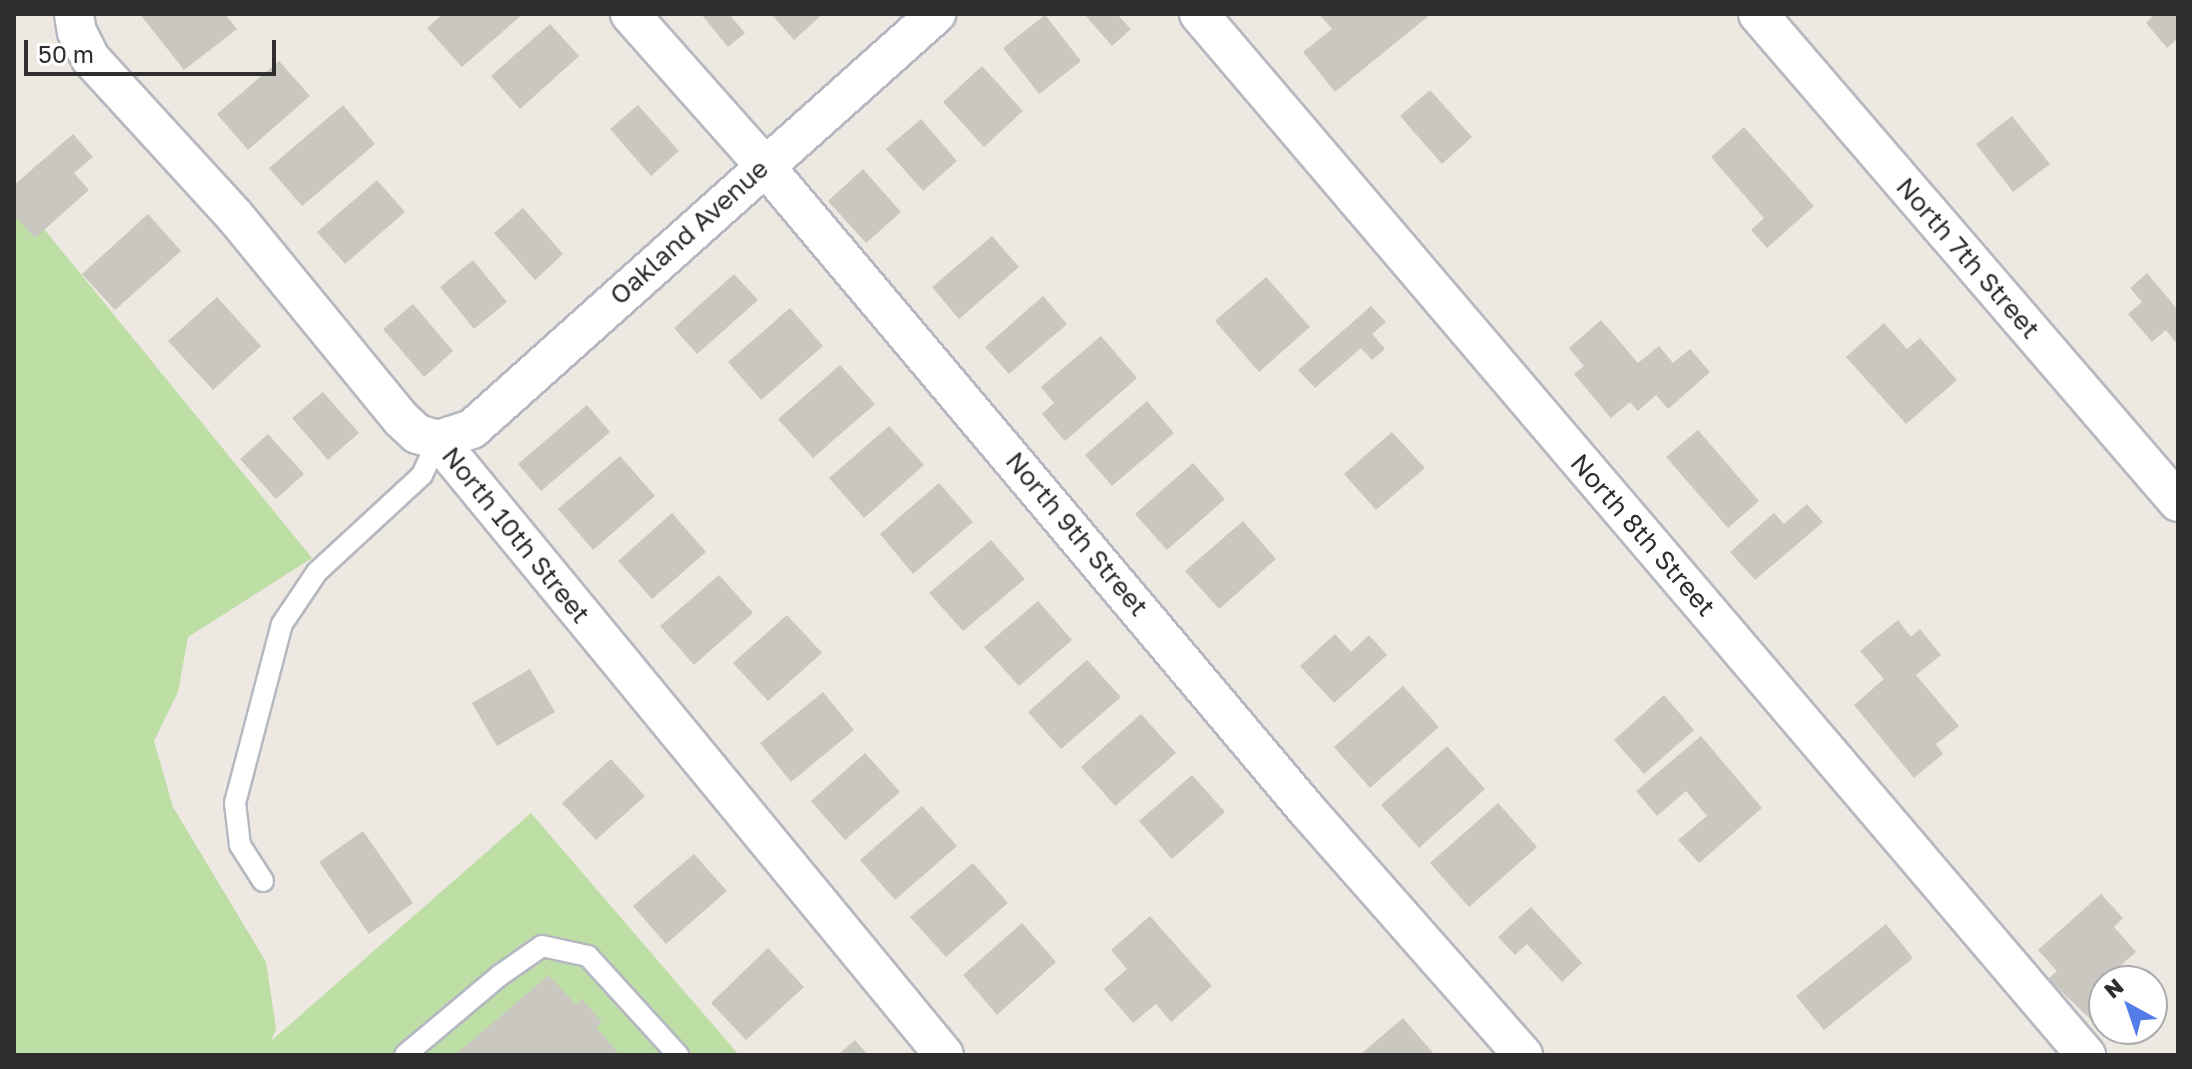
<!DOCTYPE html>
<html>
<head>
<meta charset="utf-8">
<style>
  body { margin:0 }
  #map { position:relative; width:2192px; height:1069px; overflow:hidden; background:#eee8e2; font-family:"Golos Text",sans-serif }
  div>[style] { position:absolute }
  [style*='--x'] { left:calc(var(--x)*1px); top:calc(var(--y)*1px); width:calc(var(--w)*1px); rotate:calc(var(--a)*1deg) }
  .green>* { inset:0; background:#bddea5 }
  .building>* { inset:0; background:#cac6c0 }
  .roads { filter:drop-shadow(2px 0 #b5b8c0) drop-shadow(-2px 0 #b5b8c0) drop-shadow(0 2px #b5b8c0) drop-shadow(0 -2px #b5b8c0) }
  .lane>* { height:20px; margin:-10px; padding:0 10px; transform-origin:10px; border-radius:10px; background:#fff }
  .street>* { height:38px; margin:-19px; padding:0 19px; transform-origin:19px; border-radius:19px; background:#fff }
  span { translate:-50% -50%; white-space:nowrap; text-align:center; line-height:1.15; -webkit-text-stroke:7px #fff; paint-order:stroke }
  .street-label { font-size:26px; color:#2e2e2e }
  .frame { position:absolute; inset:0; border:16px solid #2e2e2e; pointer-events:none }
  .north { position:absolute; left:2088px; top:965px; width:80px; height:80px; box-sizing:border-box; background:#fff; border:2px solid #ababab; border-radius:50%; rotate:320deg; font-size:22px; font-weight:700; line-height:32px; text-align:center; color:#2e2e2e }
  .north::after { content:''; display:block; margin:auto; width:28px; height:36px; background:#547ce9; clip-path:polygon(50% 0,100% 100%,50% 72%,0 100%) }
  .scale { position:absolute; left:24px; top:40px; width:252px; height:36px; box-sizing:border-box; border:4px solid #2e2e2e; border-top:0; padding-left:10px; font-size:24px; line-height:28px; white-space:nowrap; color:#2e2e2e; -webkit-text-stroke:6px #fff; paint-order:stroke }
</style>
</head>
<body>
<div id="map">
  <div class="green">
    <div style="clip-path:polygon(14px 192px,312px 558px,188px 637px,178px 692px,154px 741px,173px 807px,266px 962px,276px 1028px,271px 1041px,531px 813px,739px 1055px,14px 1055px)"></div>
  </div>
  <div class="building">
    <div style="clip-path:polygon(140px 14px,225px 14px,237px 29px,184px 70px)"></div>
    <div style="clip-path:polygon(443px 14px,523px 14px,462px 67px,427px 28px)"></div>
    <div style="clip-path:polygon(701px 14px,729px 14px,745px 33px,728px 47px)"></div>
    <div style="clip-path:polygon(771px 14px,823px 14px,794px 40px)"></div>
    <div style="clip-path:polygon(1084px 14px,1117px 14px,1131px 29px,1112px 46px)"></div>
    <div style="clip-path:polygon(1319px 14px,1431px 14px,1335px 92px,1303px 52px,1332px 29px)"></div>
    <div style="clip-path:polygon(2149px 14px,2178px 14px,2178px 38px,2167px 48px,2146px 23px,2152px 17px)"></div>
    <div style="clip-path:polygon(1045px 15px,1081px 61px,1039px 94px,1003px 48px)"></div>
    <div style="clip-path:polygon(550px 24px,579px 56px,520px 109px,491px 76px)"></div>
    <div style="clip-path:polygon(279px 61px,310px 96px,248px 150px,217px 114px)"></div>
    <div style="clip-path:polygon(982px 66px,1023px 111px,984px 147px,943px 102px)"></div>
    <div style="clip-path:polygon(1430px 90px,1472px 137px,1442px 164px,1400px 116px)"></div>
    <div style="clip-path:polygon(343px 105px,375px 144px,302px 206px,269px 168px)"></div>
    <div style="clip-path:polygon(638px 105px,679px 151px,651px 176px,610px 129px)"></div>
    <div style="clip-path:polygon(2012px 116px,2050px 164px,2013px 192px,1976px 144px)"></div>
    <div style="clip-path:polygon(921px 119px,957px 161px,923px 191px,886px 149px)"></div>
    <div style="clip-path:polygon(1744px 127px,1814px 206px,1767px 248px,1751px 230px,1764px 218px,1711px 157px)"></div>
    <div style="clip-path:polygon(73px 134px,93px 157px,74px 173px,89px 190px,35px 238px,14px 215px,14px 185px)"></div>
    <div style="clip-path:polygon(863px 169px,901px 212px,866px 243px,828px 201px)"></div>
    <div style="clip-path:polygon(377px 180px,405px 212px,345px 264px,317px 232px)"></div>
    <div style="clip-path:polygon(523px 208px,563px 254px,535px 280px,494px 233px)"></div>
    <div style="clip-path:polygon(148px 214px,181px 251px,115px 310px,82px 274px)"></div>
    <div style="clip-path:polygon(992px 236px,1019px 267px,959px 319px,932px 287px)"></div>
    <div style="clip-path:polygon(473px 260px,507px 302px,474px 329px,440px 287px)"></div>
    <div style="clip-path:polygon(2147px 273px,2178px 310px,2178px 345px,2166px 330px,2152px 342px,2128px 314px,2142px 302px,2130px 288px)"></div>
    <div style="clip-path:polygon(734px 274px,758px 300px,697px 354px,674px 328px)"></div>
    <div style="clip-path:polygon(1266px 277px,1310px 327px,1259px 372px,1215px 321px)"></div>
    <div style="clip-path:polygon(1043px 296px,1067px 324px,1009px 374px,985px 347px)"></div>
    <div style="clip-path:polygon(217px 297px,261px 346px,213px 390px,168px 341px)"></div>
    <div style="clip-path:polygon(413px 304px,453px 351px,424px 377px,383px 329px)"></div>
    <div style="clip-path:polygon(1371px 306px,1386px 322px,1372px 334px,1385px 349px,1372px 360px,1361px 348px,1315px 388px,1298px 370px)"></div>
    <div style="clip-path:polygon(790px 308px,823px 346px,761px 400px,728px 362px)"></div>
    <div style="clip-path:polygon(1601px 320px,1638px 363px,1659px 346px,1673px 363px,1690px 349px,1710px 372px,1668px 409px,1656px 395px,1638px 411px,1630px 402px,1611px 418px,1574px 374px,1584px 366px,1569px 348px)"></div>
    <div style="clip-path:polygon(1884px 323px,1907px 349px,1920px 338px,1957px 380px,1906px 424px,1846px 357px)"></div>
    <div style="clip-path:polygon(1101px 336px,1137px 378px,1065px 441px,1042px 414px,1054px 403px,1041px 387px)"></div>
    <div style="clip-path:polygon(840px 365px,875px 404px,813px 458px,778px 419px)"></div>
    <div style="clip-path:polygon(323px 392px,359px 433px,328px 460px,292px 418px)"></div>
    <div style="clip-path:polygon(1147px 401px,1174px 433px,1112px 486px,1085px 455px)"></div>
    <div style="clip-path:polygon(587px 405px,610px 432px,541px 491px,518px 464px)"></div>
    <div style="clip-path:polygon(889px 426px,924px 465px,864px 518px,829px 478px)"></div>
    <div style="clip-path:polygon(1698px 430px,1759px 501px,1728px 528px,1666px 457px)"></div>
    <div style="clip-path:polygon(1392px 432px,1425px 468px,1376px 510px,1344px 474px)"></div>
    <div style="clip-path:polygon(268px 434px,304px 474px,276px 499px,240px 459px)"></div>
    <div style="clip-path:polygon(620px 456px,655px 496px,593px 550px,558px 509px)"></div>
    <div style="clip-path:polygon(1193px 463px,1225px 499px,1167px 550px,1135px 514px)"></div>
    <div style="clip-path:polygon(939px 483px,973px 522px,913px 574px,880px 534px)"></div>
    <div style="clip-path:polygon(1807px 504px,1823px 522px,1755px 580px,1730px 552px,1774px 513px,1784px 524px)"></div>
    <div style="clip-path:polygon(672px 513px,706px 552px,652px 599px,618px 561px)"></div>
    <div style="clip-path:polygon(1243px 521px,1276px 559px,1219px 609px,1185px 571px)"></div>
    <div style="clip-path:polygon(991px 540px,1025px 579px,963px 631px,929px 593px)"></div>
    <div style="clip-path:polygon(719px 575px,753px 613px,694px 665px,660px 626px)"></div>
    <div style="clip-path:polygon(1038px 601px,1072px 640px,1019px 686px,984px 647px)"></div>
    <div style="clip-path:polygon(787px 615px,822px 653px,768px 701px,733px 663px)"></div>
    <div style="clip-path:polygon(1898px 620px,1911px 637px,1920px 629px,1941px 655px,1916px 675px,1959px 726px,1936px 744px,1943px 754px,1914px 778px,1854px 705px,1884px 679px,1860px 651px)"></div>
    <div style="clip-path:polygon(1335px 634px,1351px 652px,1369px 635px,1387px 655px,1334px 703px,1300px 666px)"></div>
    <div style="clip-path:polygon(1087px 660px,1121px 697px,1061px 749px,1028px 712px)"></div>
    <div style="clip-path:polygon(530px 669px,555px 712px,497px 746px,472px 703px)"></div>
    <div style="clip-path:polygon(1403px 686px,1439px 727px,1370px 788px,1334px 747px)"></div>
    <div style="clip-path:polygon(823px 692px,854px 730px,791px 782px,760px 743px)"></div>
    <div style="clip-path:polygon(1664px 695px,1694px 730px,1644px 774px,1614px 740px)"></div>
    <div style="clip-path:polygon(1141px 714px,1176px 753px,1115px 806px,1081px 767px)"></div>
    <div style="clip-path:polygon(1701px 736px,1762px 808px,1699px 863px,1678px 840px,1707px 816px,1686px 791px,1657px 816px,1636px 791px)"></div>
    <div style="clip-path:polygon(1447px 746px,1485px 789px,1419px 848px,1381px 805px)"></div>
    <div style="clip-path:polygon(865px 753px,900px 792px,845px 840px,811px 801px)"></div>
    <div style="clip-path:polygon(611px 759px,645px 796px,596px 840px,562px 803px)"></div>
    <div style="clip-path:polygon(1192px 775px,1225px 812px,1172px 859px,1139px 821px)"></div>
    <div style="clip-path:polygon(1498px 803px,1537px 847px,1469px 907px,1430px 863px)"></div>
    <div style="clip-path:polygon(922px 806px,957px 846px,895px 900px,860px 860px)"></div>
    <div style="clip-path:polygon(363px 831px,413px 903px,369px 934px,319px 862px)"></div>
    <div style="clip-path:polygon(694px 854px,727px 891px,666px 944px,633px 906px)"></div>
    <div style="clip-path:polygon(973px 863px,1008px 903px,946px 957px,910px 917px)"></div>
    <div style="clip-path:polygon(2101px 894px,2123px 918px,2114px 927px,2136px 952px,2121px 965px,2133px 979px,2104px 981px,2104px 1032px,2048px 979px,2057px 971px,2038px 950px)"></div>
    <div style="clip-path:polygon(1531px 907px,1582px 963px,1562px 982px,1527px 944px,1515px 955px,1498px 937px)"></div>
    <div style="clip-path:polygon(1150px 916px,1212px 986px,1171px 1022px,1156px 1004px,1133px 1023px,1104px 989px,1127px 969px,1111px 950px)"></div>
    <div style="clip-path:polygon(1022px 923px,1056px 962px,997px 1015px,963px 975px)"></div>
    <div style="clip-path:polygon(1886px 924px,1913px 958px,1824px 1030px,1796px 996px)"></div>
    <div style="clip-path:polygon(768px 948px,804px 987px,746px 1040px,711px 1003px)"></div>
    <div style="clip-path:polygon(549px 975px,576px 1005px,582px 999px,602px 1022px,596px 1027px,620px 1055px,455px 1055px)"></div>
    <div style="clip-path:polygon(1403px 1018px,1435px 1055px,1360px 1055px)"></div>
    <div style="clip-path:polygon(855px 1040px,868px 1055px,838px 1055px)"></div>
  </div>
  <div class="roads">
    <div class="lane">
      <div style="--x:263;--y:881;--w:43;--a:-122.6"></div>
      <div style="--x:240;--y:845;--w:42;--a:-96.8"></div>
      <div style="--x:235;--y:803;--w:185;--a:-75.3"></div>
      <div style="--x:282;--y:624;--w:63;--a:-56.1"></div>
      <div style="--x:317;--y:572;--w:143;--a:-42.7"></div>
      <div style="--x:422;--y:475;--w:38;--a:-65"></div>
      <div style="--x:405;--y:1055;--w:123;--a:-40"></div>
      <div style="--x:499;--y:976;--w:52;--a:-34.9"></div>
      <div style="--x:542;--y:946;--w:47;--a:12.3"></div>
      <div style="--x:588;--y:956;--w:134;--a:47.7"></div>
    </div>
    <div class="street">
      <div style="--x:74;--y:14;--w:18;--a:81"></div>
      <div style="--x:77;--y:32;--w:30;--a:63"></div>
      <div style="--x:91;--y:59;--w:212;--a:47.5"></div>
      <div style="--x:234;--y:215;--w:264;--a:50.7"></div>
      <div style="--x:401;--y:419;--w:22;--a:43"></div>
      <div style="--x:417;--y:434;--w:22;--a:16"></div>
      <div style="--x:438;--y:440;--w:796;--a:50.55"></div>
      <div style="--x:630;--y:14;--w:202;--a:48.4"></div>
      <div style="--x:764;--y:165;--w:843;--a:49.91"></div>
      <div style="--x:1307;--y:810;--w:327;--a:48.6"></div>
      <div style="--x:1199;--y:14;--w:1368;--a:49.57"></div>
      <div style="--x:1758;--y:14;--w:644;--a:49.28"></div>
      <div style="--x:438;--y:440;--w:36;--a:-18"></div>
      <div style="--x:472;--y:429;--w:623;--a:-41.81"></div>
    </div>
  </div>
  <div class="street-label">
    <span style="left:689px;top:232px;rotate:-42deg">Oakland Avenue</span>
    <span style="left:1968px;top:258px;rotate:49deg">North 7th Street</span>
    <span style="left:1077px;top:534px;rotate:50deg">North 9th Street</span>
    <span style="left:516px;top:535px;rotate:51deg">North 10th Street</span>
    <span style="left:1643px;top:535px;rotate:49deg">North 8th Street</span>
  </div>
  <div class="frame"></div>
  <div class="north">N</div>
  <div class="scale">50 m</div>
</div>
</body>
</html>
